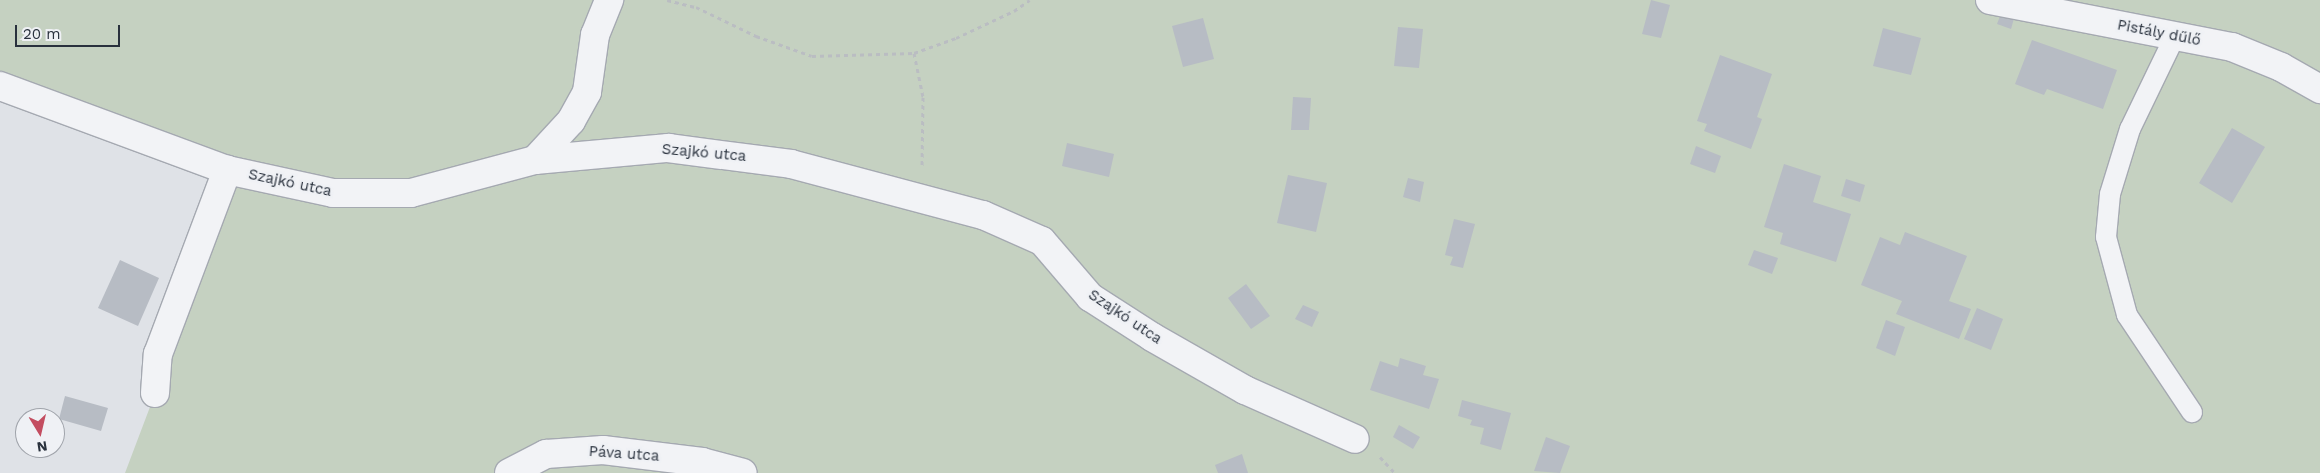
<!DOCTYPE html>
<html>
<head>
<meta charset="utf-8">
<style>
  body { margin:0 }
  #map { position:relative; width:2320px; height:473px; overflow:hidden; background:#dfe2e7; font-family:"Work Sans",sans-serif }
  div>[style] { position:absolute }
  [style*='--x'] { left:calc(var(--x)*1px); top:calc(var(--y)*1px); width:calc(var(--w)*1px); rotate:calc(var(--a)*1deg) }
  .green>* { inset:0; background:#c5d1c1 }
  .building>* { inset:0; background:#b7bcc4 }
  .path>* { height:3px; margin-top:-1.5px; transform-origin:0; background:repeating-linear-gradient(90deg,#babdc2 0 4px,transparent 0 8px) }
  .roads { filter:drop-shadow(1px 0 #a5a9b1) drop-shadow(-1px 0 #a5a9b1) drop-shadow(0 1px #a5a9b1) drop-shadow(0 -1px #a5a9b1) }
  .service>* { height:20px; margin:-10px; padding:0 10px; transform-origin:10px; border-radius:10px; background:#f2f3f6 }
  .minor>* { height:28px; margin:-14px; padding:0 14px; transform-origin:14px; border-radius:14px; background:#f2f3f6 }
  span { translate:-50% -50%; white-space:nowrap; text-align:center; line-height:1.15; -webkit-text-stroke:5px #eff1f5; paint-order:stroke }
  .street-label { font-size:15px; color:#29313d }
  .north { position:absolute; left:15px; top:408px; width:50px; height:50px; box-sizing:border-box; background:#eff1f5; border:1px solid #a0a4ab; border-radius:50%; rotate:171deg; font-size:14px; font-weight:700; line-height:20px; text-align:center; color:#29313d }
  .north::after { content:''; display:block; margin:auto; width:18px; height:22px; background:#c34d60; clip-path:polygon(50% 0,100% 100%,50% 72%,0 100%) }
  .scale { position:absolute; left:15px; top:25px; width:105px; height:22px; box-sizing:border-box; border:2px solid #29313d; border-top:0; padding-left:6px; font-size:15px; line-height:18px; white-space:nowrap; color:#29313d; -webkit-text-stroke:4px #eff1f5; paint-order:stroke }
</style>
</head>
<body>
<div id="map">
  <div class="green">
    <div style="clip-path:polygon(0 0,2320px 0,2320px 473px,125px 473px,240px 169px,0 84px)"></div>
  </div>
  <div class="building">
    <div style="clip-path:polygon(1651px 0,1670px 5px,1661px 38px,1642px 34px)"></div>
    <div style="clip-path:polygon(2002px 11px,2015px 15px,2011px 29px,1997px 24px)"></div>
    <div style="clip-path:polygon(1203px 18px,1214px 59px,1183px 67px,1172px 26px)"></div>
    <div style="clip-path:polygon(1398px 27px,1423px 29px,1419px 68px,1394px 66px)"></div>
    <div style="clip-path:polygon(1883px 28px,1921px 38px,1911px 75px,1873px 66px)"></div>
    <div style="clip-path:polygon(2032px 40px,2117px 70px,2103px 109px,2047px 89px,2044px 95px,2015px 84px)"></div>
    <div style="clip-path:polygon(1720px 55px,1772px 74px,1757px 117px,1762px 119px,1751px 149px,1704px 131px,1707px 124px,1697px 121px)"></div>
    <div style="clip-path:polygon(1293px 97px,1311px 98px,1309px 130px,1291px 130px)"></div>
    <div style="clip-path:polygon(2232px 128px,2265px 147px,2232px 203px,2199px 183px)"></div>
    <div style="clip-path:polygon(1067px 143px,1114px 154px,1109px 177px,1062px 166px)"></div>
    <div style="clip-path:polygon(1696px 146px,1721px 156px,1715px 173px,1690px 164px)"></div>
    <div style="clip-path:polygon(1784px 164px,1821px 176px,1813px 202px,1851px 214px,1836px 262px,1780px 244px,1783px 233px,1764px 227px)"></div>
    <div style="clip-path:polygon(1288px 175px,1327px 183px,1316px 232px,1277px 223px)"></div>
    <div style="clip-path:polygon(1408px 178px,1424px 182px,1420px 202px,1403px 197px)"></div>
    <div style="clip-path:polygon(1846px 179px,1865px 185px,1860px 202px,1841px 196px)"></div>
    <div style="clip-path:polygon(1454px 219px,1475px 224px,1463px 268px,1450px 265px,1453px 257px,1445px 255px)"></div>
    <div style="clip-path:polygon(1905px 232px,1967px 256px,1949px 301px,1971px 309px,1959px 339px,1896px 314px,1902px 301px,1861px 285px,1880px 237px,1900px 245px)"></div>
    <div style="clip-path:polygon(1754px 250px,1778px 258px,1772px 274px,1748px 265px)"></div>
    <div style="clip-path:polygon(120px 260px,159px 278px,138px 326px,98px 308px)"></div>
    <div style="clip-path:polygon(1246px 284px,1270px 316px,1251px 329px,1228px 298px)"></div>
    <div style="clip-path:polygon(1303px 305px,1319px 312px,1312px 327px,1295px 319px)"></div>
    <div style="clip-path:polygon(1977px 308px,2003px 319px,1991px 350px,1964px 339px)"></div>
    <div style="clip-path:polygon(1886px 320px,1905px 327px,1895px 356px,1876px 348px)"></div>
    <div style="clip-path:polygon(1400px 358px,1426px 366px,1423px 375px,1439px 379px,1429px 409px,1370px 390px,1380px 361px,1398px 367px)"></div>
    <div style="clip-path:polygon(65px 396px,108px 408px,101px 431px,59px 419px)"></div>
    <div style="clip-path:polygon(1462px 400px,1511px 413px,1501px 450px,1480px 444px,1484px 428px,1470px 425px,1472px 420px,1458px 416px)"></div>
    <div style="clip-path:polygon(1399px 425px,1420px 437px,1413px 449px,1393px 437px)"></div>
    <div style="clip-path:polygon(1546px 437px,1570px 446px,1560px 473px,1534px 471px)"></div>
    <div style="clip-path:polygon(1242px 454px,1248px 473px,1218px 473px,1215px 465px)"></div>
  </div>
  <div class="path">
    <div style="--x:667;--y:0;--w:30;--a:14"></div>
    <div style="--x:696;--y:7;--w:67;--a:25.8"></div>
    <div style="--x:756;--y:36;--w:59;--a:19.7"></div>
    <div style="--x:812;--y:56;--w:102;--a:-1.7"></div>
    <div style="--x:914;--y:53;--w:45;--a:-19.7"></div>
    <div style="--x:956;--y:38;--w:64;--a:-25"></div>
    <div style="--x:1014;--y:11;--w:19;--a:-35"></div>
    <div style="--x:914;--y:53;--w:45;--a:78.4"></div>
    <div style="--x:923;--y:97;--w:69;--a:90.8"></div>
    <div style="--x:1380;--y:457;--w:22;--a:47"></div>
  </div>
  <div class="roads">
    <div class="service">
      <div style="--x:2175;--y:36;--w:103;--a:115.8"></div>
      <div style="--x:2130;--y:129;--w:68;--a:107.1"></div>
      <div style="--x:2110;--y:194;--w:43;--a:95.3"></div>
      <div style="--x:2106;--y:237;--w:81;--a:74.9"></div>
      <div style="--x:2127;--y:315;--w:117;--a:56.2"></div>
    </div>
    <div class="minor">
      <div style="--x:1990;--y:0;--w:247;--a:11"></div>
      <div style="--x:2232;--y:47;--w:53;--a:22.2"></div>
      <div style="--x:2281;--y:67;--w:45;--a:29.4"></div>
      <div style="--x:0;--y:86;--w:242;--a:20.3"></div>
      <div style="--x:227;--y:170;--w:108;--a:12.2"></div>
      <div style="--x:333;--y:193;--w:78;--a:0"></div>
      <div style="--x:411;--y:193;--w:128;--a:-14.9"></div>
      <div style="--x:535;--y:160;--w:134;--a:-5.2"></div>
      <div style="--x:668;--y:148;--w:124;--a:7.4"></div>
      <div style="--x:791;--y:164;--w:199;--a:14.9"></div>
      <div style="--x:983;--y:215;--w:64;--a:23.8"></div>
      <div style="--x:1042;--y:241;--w:74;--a:49.4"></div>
      <div style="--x:1090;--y:297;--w:74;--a:32.8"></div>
      <div style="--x:1152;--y:337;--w:107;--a:29.7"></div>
      <div style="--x:1245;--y:390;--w:120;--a:24"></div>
      <div style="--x:535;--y:160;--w:53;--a:-47.3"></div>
      <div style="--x:571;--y:121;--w:33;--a:-61"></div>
      <div style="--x:587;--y:92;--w:58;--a:-82"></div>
      <div style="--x:595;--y:35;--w:38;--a:-68"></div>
      <div style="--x:155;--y:393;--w:39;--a:-86"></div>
      <div style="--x:158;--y:354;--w:197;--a:-69.4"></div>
      <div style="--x:509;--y:473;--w:42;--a:-27.2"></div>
      <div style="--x:546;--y:454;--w:57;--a:-4"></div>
      <div style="--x:603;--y:450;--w:100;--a:6.9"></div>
      <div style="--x:702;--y:462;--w:42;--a:15"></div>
    </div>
  </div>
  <div class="street-label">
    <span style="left:2159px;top:33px;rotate:11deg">Pistály dűlő</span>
    <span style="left:704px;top:153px;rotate:5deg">Szajkó utca</span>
    <span style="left:290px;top:183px;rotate:12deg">Szajkó utca</span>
    <span style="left:1125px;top:317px;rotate:34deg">Szajkó utca</span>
    <span style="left:624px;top:454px;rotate:4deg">Páva utca</span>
  </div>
  <div class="north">N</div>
  <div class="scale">20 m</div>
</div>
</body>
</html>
